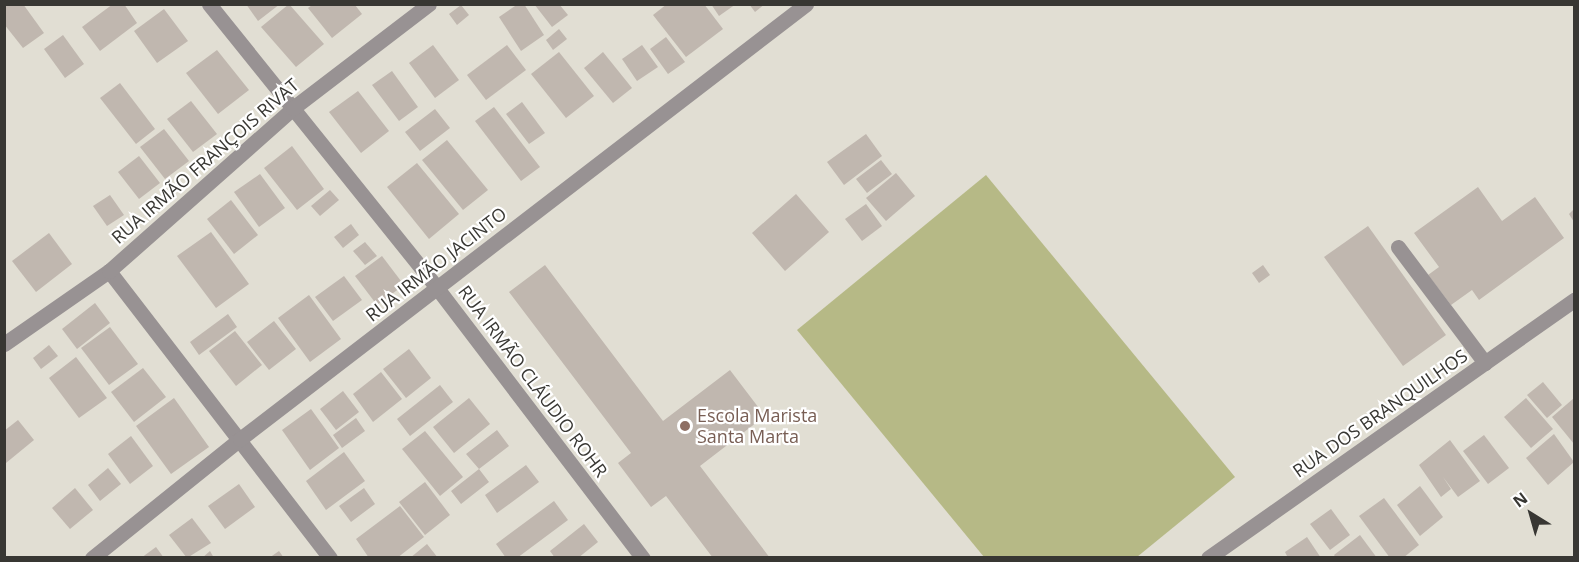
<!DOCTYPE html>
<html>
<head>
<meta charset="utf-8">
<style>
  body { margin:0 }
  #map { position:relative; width:1579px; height:562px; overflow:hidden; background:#e1ded3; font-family:"Open Sans",sans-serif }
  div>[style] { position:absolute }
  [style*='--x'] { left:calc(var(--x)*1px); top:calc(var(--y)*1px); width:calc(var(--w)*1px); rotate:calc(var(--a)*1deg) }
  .green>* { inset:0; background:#b6b986 }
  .building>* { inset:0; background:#c0b7af }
  .minor>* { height:15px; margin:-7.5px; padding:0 7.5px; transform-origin:7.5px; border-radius:7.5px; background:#989293 }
  .dots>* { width:16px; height:16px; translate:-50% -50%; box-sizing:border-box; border:3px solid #fff; border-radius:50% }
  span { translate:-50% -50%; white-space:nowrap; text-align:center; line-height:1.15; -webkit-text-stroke:4.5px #fff; paint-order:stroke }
  .street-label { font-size:18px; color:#383733 }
  .education-label { font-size:18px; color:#785e54 }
  .left { translate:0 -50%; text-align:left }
  .frame { position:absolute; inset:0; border:6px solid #383733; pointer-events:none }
  .north { position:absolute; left:1501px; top:484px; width:60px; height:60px; -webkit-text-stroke:4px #fff; paint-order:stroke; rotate:323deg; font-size:16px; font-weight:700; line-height:24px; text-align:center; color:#383733 }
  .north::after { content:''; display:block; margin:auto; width:21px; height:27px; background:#383733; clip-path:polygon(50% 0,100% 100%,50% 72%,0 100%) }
</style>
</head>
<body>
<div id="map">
  <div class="green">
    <div style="clip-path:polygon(986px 175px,1235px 477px,1137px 557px,984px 557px,797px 330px)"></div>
  </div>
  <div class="building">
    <div style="clip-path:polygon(4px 4px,23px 4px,44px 33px,23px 48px,4px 24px)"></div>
    <div style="clip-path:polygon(113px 4px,124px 4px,137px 23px,100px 51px,82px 27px)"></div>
    <div style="clip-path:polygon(246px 4px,280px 4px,258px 21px)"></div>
    <div style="clip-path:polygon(289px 4px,324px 44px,296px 67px,261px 27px)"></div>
    <div style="clip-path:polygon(518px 4px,524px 4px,544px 35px,521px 51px,499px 17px)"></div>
    <div style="clip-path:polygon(534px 4px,559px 4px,568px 15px,552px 27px)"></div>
    <div style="clip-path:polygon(667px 4px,704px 4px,723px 29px,686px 57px,653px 15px)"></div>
    <div style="clip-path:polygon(711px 4px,736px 4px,719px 16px)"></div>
    <div style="clip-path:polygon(749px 4px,765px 4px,755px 12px)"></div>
    <div style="clip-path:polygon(312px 5px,355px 5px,362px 14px,332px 38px,308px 8px)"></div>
    <div style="clip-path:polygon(461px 5px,469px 15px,457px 25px,449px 14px)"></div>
    <div style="clip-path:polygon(164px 9px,188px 41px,157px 63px,134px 31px)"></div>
    <div style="clip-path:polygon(559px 29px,567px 39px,553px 50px,546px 40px)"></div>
    <div style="clip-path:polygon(63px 35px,84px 64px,65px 78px,44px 49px)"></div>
    <div style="clip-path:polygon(666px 37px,685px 62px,668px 74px,650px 49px)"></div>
    <div style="clip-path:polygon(433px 45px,459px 80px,435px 98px,409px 63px)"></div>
    <div style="clip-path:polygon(507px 45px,526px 70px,486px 100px,467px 75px)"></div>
    <div style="clip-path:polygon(642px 45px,658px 67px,637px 81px,622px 59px)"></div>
    <div style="clip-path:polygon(217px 50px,249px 90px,218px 114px,186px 73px)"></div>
    <div style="clip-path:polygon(559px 52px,594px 96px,566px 118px,531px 74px)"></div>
    <div style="clip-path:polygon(603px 52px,632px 88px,613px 103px,584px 68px)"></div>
    <div style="clip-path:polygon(392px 71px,418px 107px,399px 121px,372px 85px)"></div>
    <div style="clip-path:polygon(120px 83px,155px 129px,136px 144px,100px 98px)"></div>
    <div style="clip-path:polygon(358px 91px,389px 131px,361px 153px,329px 112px)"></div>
    <div style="clip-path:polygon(191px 101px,217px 134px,193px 152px,167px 119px)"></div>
    <div style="clip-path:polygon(522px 102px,545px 133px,529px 144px,506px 114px)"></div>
    <div style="clip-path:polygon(494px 107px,540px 167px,521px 181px,475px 121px)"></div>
    <div style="clip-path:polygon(435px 109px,450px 128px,420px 151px,405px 132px)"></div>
    <div style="clip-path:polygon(164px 129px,189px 161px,165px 179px,140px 147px)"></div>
    <div style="clip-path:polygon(866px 134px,882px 156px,844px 185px,827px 162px)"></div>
    <div style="clip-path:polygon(447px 140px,488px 190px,463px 210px,422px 160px)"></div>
    <div style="clip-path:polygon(292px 146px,324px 189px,297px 210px,264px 168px)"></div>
    <div style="clip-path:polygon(139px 156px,160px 183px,139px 199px,118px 172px)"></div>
    <div style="clip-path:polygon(881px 160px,892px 174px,867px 193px,856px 179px)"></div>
    <div style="clip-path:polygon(417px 163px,459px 214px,429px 239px,387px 187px)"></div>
    <div style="clip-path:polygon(896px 173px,915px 196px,886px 221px,866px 198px)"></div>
    <div style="clip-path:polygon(260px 174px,285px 208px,259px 227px,234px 192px)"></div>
    <div style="clip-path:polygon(1478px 187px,1502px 221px,1535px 197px,1564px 238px,1479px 300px,1472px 290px,1451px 305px,1428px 275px,1439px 267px,1414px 233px)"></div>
    <div style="clip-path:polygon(330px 190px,339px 200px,320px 216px,311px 206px)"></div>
    <div style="clip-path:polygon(796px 194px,829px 232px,785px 271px,752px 233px)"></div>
    <div style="clip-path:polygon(110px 195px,124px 215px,107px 226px,93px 206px)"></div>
    <div style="clip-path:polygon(231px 200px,258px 235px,234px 254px,207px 219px)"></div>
    <div style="clip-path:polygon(866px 204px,882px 226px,862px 241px,845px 219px)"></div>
    <div style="clip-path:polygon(1574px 209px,1574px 222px,1569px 214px)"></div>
    <div style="clip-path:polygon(351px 224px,359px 235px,343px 248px,334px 237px)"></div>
    <div style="clip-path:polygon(1368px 226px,1446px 335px,1403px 366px,1324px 257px)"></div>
    <div style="clip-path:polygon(211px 232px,249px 284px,216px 308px,177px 256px)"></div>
    <div style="clip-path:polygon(49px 233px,72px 264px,36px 292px,12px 261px)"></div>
    <div style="clip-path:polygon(365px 242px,377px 256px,365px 265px,353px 251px)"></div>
    <div style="clip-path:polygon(382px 256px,404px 285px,377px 305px,355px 276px)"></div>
    <div style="clip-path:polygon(545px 265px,663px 421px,730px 370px,765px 416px,700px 466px,770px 558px,713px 558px,666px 496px,651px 507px,618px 463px,631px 453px,509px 292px)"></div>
    <div style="clip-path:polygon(1263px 265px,1270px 275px,1259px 283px,1252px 273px)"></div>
    <div style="clip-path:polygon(344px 276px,362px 300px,333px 321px,315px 297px)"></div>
    <div style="clip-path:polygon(309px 295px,341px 339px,310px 362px,278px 318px)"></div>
    <div style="clip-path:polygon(95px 303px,110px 323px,77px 349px,62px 329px)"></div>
    <div style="clip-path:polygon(228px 314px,237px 327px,199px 355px,190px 342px)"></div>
    <div style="clip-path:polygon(274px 321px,296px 349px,269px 370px,247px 342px)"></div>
    <div style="clip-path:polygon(110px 327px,138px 364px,109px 385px,81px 348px)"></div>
    <div style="clip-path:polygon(235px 331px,262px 365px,236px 386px,209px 351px)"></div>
    <div style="clip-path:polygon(49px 345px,58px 356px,41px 369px,33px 358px)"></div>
    <div style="clip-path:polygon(409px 349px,431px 378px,406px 398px,383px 369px)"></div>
    <div style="clip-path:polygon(76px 357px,107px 398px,79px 418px,49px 378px)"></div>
    <div style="clip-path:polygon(143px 368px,166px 397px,134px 422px,111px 392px)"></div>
    <div style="clip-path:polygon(381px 372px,402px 399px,373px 422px,353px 394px)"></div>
    <div style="clip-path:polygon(1543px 382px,1562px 405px,1547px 418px,1527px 395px)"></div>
    <div style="clip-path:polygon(440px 385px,453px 402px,410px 436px,397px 419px)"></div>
    <div style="clip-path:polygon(343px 391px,359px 412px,336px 430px,320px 409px)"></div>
    <div style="clip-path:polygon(174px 398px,209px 447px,171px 474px,136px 426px)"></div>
    <div style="clip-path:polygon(469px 398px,490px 424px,454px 453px,433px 427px)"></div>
    <div style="clip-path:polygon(1526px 398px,1553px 429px,1531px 448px,1504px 417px)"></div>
    <div style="clip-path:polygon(1574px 398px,1574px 444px,1552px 417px)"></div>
    <div style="clip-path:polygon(311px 409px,339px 448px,310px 470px,282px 430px)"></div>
    <div style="clip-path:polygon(356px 418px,365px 431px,342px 448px,333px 435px)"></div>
    <div style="clip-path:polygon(18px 420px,34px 440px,6px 463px,4px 431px)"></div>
    <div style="clip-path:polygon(497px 430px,509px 446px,479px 469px,489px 482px,461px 504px,451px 491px,479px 469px,466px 454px)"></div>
    <div style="clip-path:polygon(425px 431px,463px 477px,440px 496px,402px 449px)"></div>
    <div style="clip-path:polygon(1554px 434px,1574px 462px,1548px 485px,1526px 458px)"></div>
    <div style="clip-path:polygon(1484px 435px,1509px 468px,1488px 484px,1463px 451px)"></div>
    <div style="clip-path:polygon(131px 436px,153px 466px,130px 484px,108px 454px)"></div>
    <div style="clip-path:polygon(1450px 440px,1480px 481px,1458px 497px,1443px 477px,1451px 489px,1441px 497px,1419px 465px)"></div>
    <div style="clip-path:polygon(344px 452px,365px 481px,326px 510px,306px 481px)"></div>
    <div style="clip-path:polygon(526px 465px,539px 482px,497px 513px,485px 495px)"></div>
    <div style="clip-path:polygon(108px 468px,121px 484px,100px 501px,88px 485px)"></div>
    <div style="clip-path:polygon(425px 482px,450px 515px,425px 535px,399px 502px)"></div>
    <div style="clip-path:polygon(239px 484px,255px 507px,225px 529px,208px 506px)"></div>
    <div style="clip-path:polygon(1420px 486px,1443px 517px,1420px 536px,1397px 505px)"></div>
    <div style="clip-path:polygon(75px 488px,93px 510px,70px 529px,52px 508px)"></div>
    <div style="clip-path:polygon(364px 488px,375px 504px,351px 522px,339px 506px)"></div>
    <div style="clip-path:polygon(1384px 498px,1419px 545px,1403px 558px,1390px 558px,1359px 516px)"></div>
    <div style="clip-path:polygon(554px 501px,568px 520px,517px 558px,506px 558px,496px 544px)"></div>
    <div style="clip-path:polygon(400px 506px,424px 537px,397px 558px,369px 558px,356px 539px)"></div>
    <div style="clip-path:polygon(1331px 509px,1350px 535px,1330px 550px,1310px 524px)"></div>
    <div style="clip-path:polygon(192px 518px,211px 543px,187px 558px,169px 535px)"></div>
    <div style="clip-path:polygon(584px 524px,598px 542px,578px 558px,555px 558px,550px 551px)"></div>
    <div style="clip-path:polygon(1360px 535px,1377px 558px,1336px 558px,1334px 555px)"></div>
    <div style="clip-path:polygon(1307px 537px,1321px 558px,1288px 558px,1285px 552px)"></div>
    <div style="clip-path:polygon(427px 544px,438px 558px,410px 558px)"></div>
    <div style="clip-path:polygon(156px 547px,164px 558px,141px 558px)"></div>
    <div style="clip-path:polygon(210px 551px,214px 558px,202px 558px)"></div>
    <div style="clip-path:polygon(279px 551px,284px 558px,269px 558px)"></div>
  </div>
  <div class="minor">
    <div style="--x:209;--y:4;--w:364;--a:51.2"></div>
    <div style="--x:437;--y:288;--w:340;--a:52.7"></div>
    <div style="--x:1398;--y:247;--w:145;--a:53.1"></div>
    <div style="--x:109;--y:271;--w:362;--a:52.4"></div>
    <div style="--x:4;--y:344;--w:128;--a:-34.8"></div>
    <div style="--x:109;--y:271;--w:246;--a:-41.5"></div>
    <div style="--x:293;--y:108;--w:171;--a:-37.4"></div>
    <div style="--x:92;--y:558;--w:190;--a:-38.8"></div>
    <div style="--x:240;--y:439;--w:714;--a:-37.54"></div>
    <div style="--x:1208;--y:558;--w:448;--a:-35.2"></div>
  </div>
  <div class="dots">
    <div style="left:685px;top:426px;background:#8d6e63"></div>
  </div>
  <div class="street-label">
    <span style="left:205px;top:161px;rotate:-41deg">RUA IRMÃO FRANÇOIS RIVAT</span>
    <span style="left:436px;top:264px;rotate:-38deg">RUA IRMÃO JACINTO</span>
    <span style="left:533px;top:381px;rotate:53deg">RUA IRMÃO CLÁUDIO ROHR</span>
    <span style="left:1380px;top:413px;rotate:-35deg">RUA DOS BRANQUILHOS</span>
  </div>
  <div class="education-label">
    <span class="left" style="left:697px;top:426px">Escola Marista<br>Santa Marta</span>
  </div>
  <div class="frame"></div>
  <div class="north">N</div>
</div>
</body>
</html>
